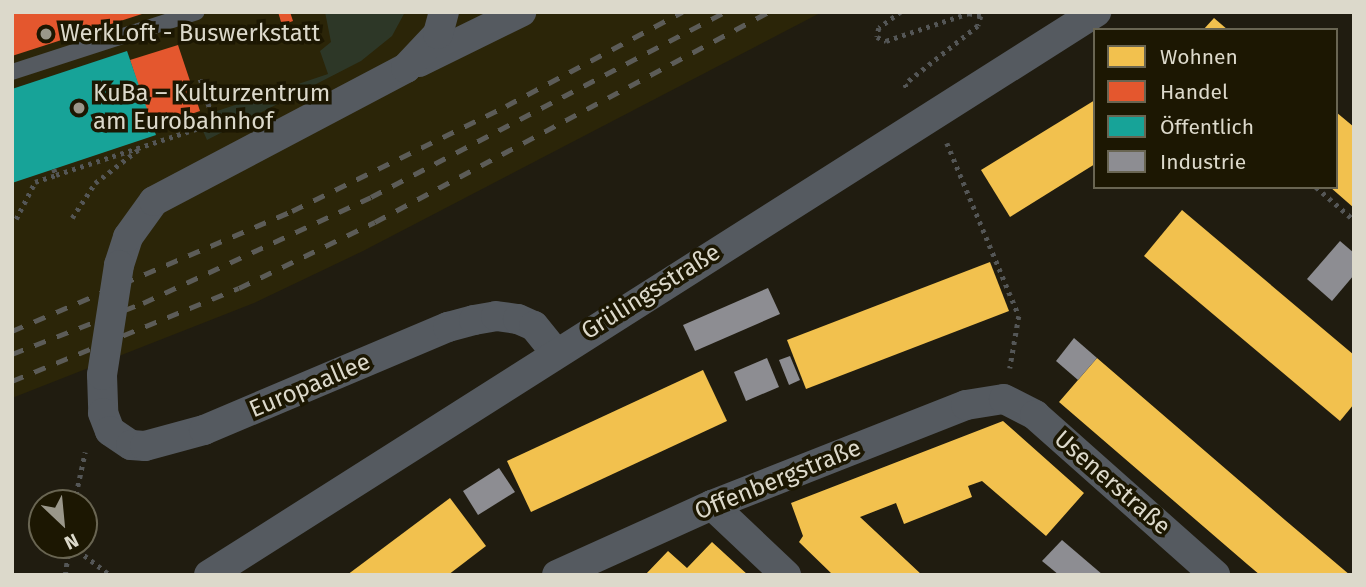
<!DOCTYPE html>
<html>
<head>
<meta charset="utf-8">
<style>
  body { margin:0 }
  #map { position:relative; width:1366px; height:587px; overflow:hidden; background:#201c10; font-family:"Fira Sans",sans-serif }
  div>[style] { position:absolute }
  [style*='--x'] { left:calc(var(--x)*1px); top:calc(var(--y)*1px); width:calc(var(--w)*1px); rotate:calc(var(--a)*1deg) }
  .built>* { inset:0; background:#2b2508 }
  .green>* { inset:0; background:#2d3727 }
  .homes>* { inset:0; background:#f2c14e }
  .shops>* { inset:0; background:#e4572e }
  .public>* { inset:0; background:#17a398 }
  .industry>* { inset:0; background:#8d8d92 }
  .path>* { height:4.5px; margin-top:-2.25px; transform-origin:0; background:repeating-linear-gradient(90deg,#545656 0 3.5px,transparent 0 8.5px) }
  .lane>* { height:16px; margin:-8px; padding:0 8px; transform-origin:8px; border-radius:8px; background:#555a60 }
  .street>* { height:30px; margin:-15px; padding:0 15px; transform-origin:15px; border-radius:15px; background:#555a60 }
  .rail>* { height:5px; margin-top:-2.5px; transform-origin:0; background:repeating-linear-gradient(90deg,#5c5c58 0 12px,transparent 0 24px) }
  .street-bridge>* { height:30px; margin:-15px; padding:0 15px; transform-origin:15px; border-radius:15px; background:#555a60 }
  .dots>* { width:19px; height:19px; translate:-50% -50%; box-sizing:border-box; border:4px solid #1c1702; border-radius:50% }
  span { translate:-50% -50%; white-space:nowrap; text-align:center; line-height:1.15; -webkit-text-stroke:7px #1c1702; paint-order:stroke }
  .poi-label { font-size:24px; color:#dcd9cb }
  .left { translate:0 -50%; text-align:left }
  .street-label { font-size:24px; color:#dcd9cb }
  .frame { position:absolute; inset:0; border:14px solid #dcd9cb; pointer-events:none }
  .legend { position:absolute; left:1093px; top:28px; width:245px; height:161px; box-sizing:border-box; background:#1c1702; border:2px solid #696552; margin:0; padding:9px 12px; list-style:none; font-size:21px; color:#dcd9cb }
  .legend li { display:flex; align-items:center; gap:14px; height:35px }
  .legend b { width:35px; border:2px solid #696552 }
  .north { position:absolute; left:28px; top:489px; width:70px; height:70px; box-sizing:border-box; background:#1c1702; border:2px solid #696552; border-radius:50%; rotate:154deg; font-size:19px; font-weight:700; line-height:28px; text-align:center; color:#dcd9cb }
  .north::after { content:''; display:block; margin:auto; width:24px; height:32px; background:#9a978a; clip-path:polygon(50% 0,100% 100%,50% 72%,0 100%) }
</style>
</head>
<body>
<div id="map">
  <div class="built">
    <div style="clip-path:polygon(12px 12px,822px 12px,363px 251px,254px 303px,12px 398px)"></div>
  </div>
  <div class="green">
    <div style="clip-path:polygon(325px 12px,405px 12px,392px 36px,361px 61px,207px 140px,203px 131px,218px 124px,214px 112px,328px 74px,320px 51px,331px 42px)"></div>
  </div>
  <div class="homes">
    <div style="clip-path:polygon(1214px 18px,1228px 30px,1203px 30px)"></div>
    <div style="clip-path:polygon(1095px 100px,1095px 164px,1010px 217px,981px 170px)"></div>
    <div style="clip-path:polygon(1336px 112px,1354px 127px,1354px 208px,1330px 187px,1336px 187px)"></div>
    <div style="clip-path:polygon(1182px 210px,1354px 355px,1354px 404px,1340px 421px,1144px 256px)"></div>
    <div style="clip-path:polygon(990px 262px,1009px 311px,806px 389px,787px 340px)"></div>
    <div style="clip-path:polygon(1097px 358px,1285px 520px,1350px 575px,1260px 575px,1247px 564px,1059px 402px)"></div>
    <div style="clip-path:polygon(703px 370px,727px 421px,531px 512px,507px 461px)"></div>
    <div style="clip-path:polygon(1003px 421px,1084px 493px,1046px 536px,982px 481px,968px 486px,972px 497px,904px 524px,896px 503px,860px 517px,922px 575px,833px 575px,799px 542px,803px 536px,791px 503px)"></div>
    <div style="clip-path:polygon(450px 498px,486px 546px,448px 575px,347px 575px)"></div>
    <div style="clip-path:polygon(712px 542px,748px 575px,645px 575px,668px 551px,687px 568px)"></div>
  </div>
  <div class="shops">
    <div style="clip-path:polygon(12px 12px,145px 12px,145px 13px,12px 56px)"></div>
    <div style="clip-path:polygon(278px 12px,290px 12px,293px 21px,282px 25px)"></div>
    <div style="clip-path:polygon(178px 45px,200px 111px,152px 127px,130px 60px)"></div>
  </div>
  <div class="public">
    <div style="clip-path:polygon(127px 51px,156px 135px,12px 183px,12px 89px)"></div>
  </div>
  <div class="industry">
    <div style="clip-path:polygon(1340px 241px,1354px 253px,1354px 275px,1332px 301px,1307px 279px)"></div>
    <div style="clip-path:polygon(768px 288px,780px 314px,695px 351px,683px 325px)"></div>
    <div style="clip-path:polygon(1074px 338px,1097px 358px,1078px 380px,1056px 361px)"></div>
    <div style="clip-path:polygon(790px 356px,800px 380px,789px 385px,779px 360px)"></div>
    <div style="clip-path:polygon(767px 358px,779px 387px,746px 401px,734px 372px)"></div>
    <div style="clip-path:polygon(499px 468px,515px 492px,478px 515px,463px 491px)"></div>
    <div style="clip-path:polygon(1062px 540px,1103px 575px,1059px 575px,1042px 561px)"></div>
  </div>
  <div class="path">
    <div style="--x:901;--y:12;--w:27;--a:144"></div>
    <div style="--x:879;--y:28;--w:9;--a:103"></div>
    <div style="--x:877;--y:37;--w:10;--a:24"></div>
    <div style="--x:886;--y:41;--w:88;--a:-18.6"></div>
    <div style="--x:969;--y:13;--w:12;--a:14"></div>
    <div style="--x:981;--y:16;--w:10;--a:107"></div>
    <div style="--x:978;--y:26;--w:93;--a:141.5"></div>
    <div style="--x:905;--y:84;--w:7;--a:63"></div>
    <div style="--x:947;--y:143;--w:187;--a:67.4"></div>
    <div style="--x:1019;--y:316;--w:53;--a:99.8"></div>
    <div style="--x:54;--y:169;--w:6;--a:72"></div>
    <div style="--x:56;--y:175;--w:166;--a:-18.2"></div>
    <div style="--x:214;--y:123;--w:49;--a:-107.7"></div>
    <div style="--x:1316;--y:187;--w:50;--a:41"></div>
    <div style="--x:72;--y:218;--w:42;--a:-56.7"></div>
    <div style="--x:95;--y:183;--w:56;--a:-37.7"></div>
    <div style="--x:16;--y:219;--w:42;--a:-62.8"></div>
    <div style="--x:35;--y:182;--w:22;--a:-18"></div>
    <div style="--x:74;--y:503;--w:52;--a:-77.8"></div>
    <div style="--x:71;--y:545;--w:49;--a:37.6"></div>
    <div style="--x:65;--y:575;--w:30;--a:-82"></div>
  </div>
  <div class="lane">
    <div style="--x:12;--y:72;--w:194;--a:-18"></div>
  </div>
  <div class="street">
    <div style="--x:419;--y:62;--w:114;--a:-26.1"></div>
    <div style="--x:119;--y:265;--w:29;--a:-72"></div>
    <div style="--x:128;--y:237;--w:44;--a:-54.2"></div>
    <div style="--x:154;--y:201;--w:285;--a:-27.8"></div>
    <div style="--x:406;--y:68;--w:47;--a:-46.7"></div>
    <div style="--x:438;--y:34;--w:23;--a:-75"></div>
    <div style="--x:102;--y:375;--w:38;--a:88"></div>
    <div style="--x:103;--y:413;--w:19;--a:69"></div>
    <div style="--x:110;--y:431;--w:25;--a:34"></div>
    <div style="--x:131;--y:445;--w:14;--a:4"></div>
    <div style="--x:145;--y:446;--w:61;--a:-15.2"></div>
    <div style="--x:204;--y:430;--w:265;--a:-22.9"></div>
    <div style="--x:448;--y:327;--w:27;--a:-15"></div>
    <div style="--x:474;--y:320;--w:22;--a:-10"></div>
    <div style="--x:496;--y:316;--w:22;--a:8"></div>
    <div style="--x:518;--y:319;--w:17;--a:24"></div>
    <div style="--x:534;--y:326;--w:33;--a:51"></div>
    <div style="--x:712;--y:505;--w:102;--a:43.4"></div>
    <div style="--x:209;--y:575;--w:1051;--a:-32.4"></div>
    <div style="--x:557;--y:575;--w:170;--a:-24.3"></div>
    <div style="--x:712;--y:505;--w:273;--a:-21.5"></div>
    <div style="--x:966;--y:405;--w:38;--a:-9"></div>
    <div style="--x:1004;--y:399;--w:35;--a:27"></div>
    <div style="--x:1035;--y:415;--w:241;--a:41.6"></div>
  </div>
  <div class="rail">
    <div style="--x:12;--y:331;--w:305;--a:-23.2"></div>
    <div style="--x:292;--y:211;--w:238;--a:-26.1"></div>
    <div style="--x:506;--y:106;--w:200;--a:-28.1"></div>
    <div style="--x:12;--y:354;--w:141;--a:-21.3"></div>
    <div style="--x:143;--y:303;--w:251;--a:-24.9"></div>
    <div style="--x:371;--y:197;--w:399;--a:-27.6"></div>
    <div style="--x:12;--y:381;--w:245;--a:-22.3"></div>
    <div style="--x:239;--y:288;--w:151;--a:-25.9"></div>
    <div style="--x:375;--y:222;--w:446;--a:-28.1"></div>
  </div>
  <div class="street-bridge">
    <div style="--x:102;--y:375;--w:111;--a:-81.2"></div>
  </div>
  <div class="dots">
    <div style="left:46px;top:34px;background:#9a978a"></div>
    <div style="left:79px;top:108px;background:#9a978a"></div>
  </div>
  <div class="poi-label">
    <span class="left" style="left:60px;top:34px">WerkLoft - Buswerkstatt</span>
    <span class="left" style="left:93px;top:108px">KuBa – Kulturzentrum<br>am Eurobahnhof</span>
  </div>
  <div class="street-label">
    <span style="left:651px;top:292px;rotate:-32deg">Grülingsstraße</span>
    <span style="left:310px;top:386px;rotate:-23deg">Europaallee</span>
    <span style="left:778px;top:480px;rotate:-22deg">Offenbergstraße</span>
    <span style="left:1112px;top:483px;rotate:41deg">Usenerstraße</span>
  </div>
  <div class="frame"></div>
  <ul class="legend">
  <li><b style="height:19px;background:#f2c14e"></b>Wohnen</li>
  <li><b style="height:19px;background:#e4572e"></b>Handel</li>
  <li><b style="height:19px;background:#17a398"></b>Öffentlich</li>
  <li><b style="height:19px;background:#8d8d92"></b>Industrie</li>
  </ul>
  <div class="north">N</div>
</div>
</body>
</html>
